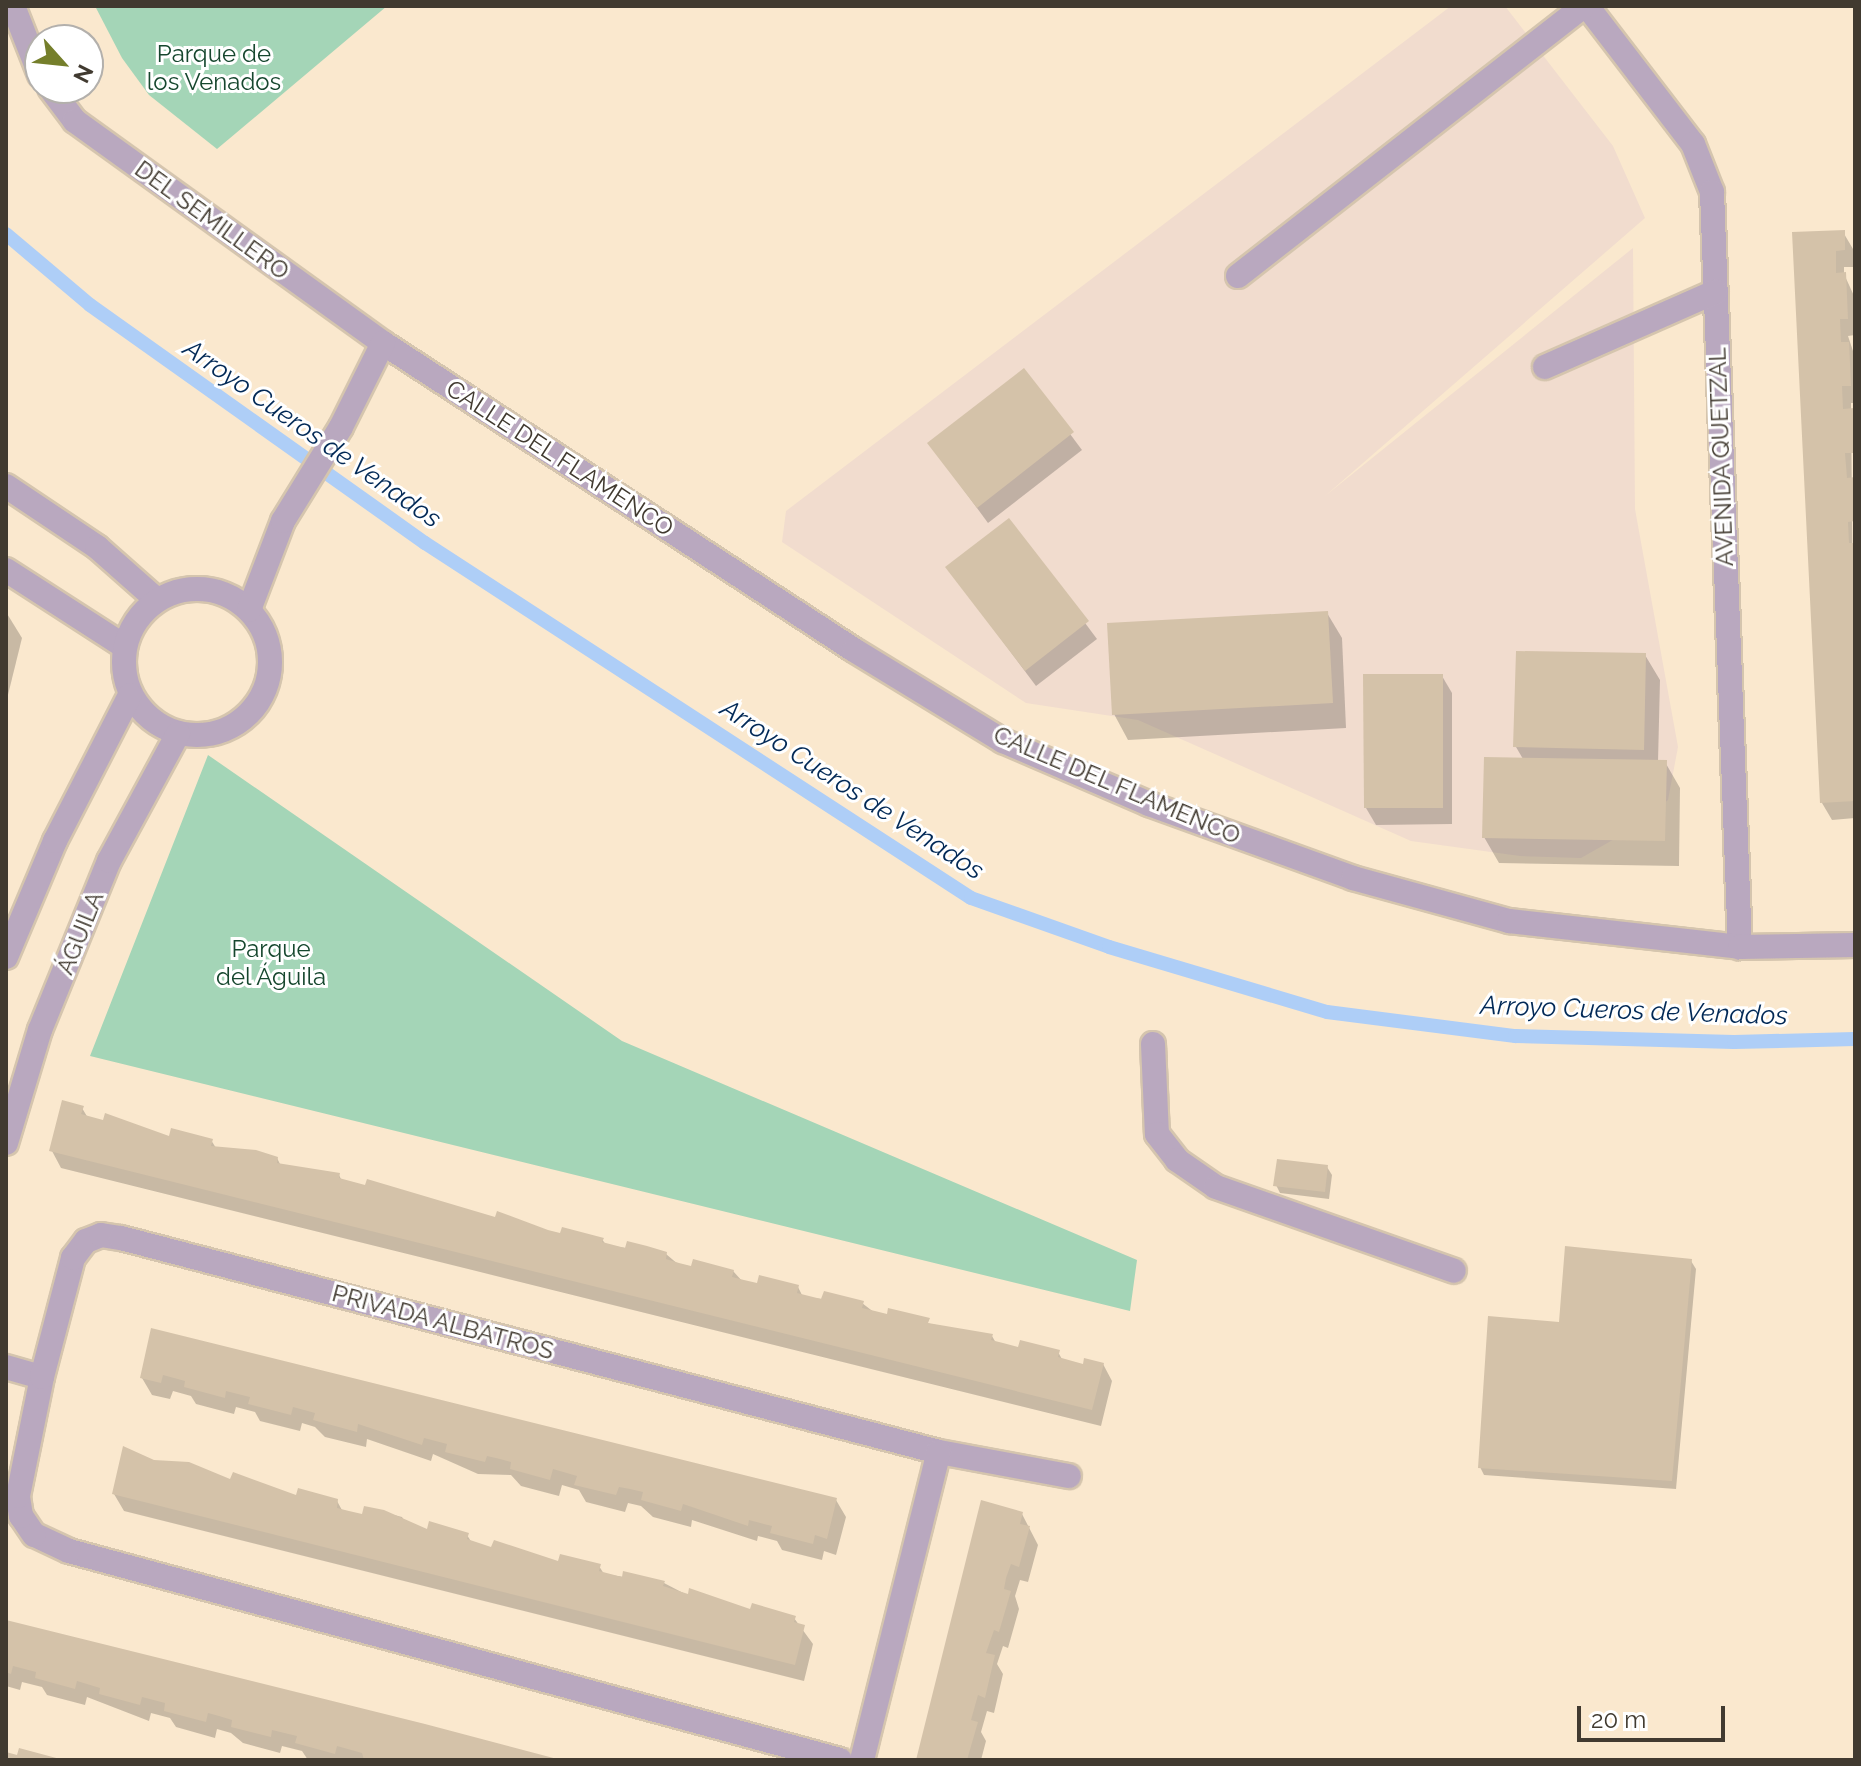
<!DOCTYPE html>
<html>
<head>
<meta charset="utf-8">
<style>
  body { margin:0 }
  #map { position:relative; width:1861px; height:1766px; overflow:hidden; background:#fae8ce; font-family:Raleway,sans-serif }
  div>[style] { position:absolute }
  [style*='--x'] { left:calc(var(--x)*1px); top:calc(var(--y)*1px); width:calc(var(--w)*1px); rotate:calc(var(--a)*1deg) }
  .education>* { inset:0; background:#f1dcce }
  .green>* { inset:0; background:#a4d5b7 }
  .shadow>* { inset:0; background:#0003 }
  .stream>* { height:14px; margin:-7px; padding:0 7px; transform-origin:7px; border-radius:7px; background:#aecef7 }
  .building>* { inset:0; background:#d4c2a9 }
  .roads { filter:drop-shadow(2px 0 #d5c5ae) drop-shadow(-2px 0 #d5c5ae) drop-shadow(0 2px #d5c5ae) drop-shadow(0 -2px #d5c5ae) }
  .minor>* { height:24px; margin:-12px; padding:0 12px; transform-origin:12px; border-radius:12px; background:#b9a8bf }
  .minor>.ring { margin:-12px; padding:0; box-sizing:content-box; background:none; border:24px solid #b9a8bf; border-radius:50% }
  span { translate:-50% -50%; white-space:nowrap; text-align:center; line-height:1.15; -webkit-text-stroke:6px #fff; paint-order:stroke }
  .park-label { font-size:24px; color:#16472e }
  .street-label { font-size:24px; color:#413a30 }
  .water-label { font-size:26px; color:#022956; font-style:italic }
  .frame { position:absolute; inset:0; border:8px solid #413a30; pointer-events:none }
  .north { position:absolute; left:24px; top:24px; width:80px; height:80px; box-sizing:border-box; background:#fff; border:2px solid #b3b0ac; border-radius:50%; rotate:117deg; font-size:22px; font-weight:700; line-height:32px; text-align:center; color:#413a30 }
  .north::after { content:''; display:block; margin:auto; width:28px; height:36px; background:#757f2b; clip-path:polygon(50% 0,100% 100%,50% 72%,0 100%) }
  .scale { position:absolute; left:1577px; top:1706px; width:148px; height:36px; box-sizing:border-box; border:4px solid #413a30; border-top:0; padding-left:10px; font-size:24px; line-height:28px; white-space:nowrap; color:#413a30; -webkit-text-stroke:6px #fff; paint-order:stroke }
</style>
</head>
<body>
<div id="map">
  <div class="education">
    <div style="clip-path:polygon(1451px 6px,1505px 6px,1613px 146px,1645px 218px,1325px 496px,1633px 248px,1635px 509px,1678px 747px,1668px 800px,1632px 829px,1581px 858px,1520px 856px,1411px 841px,1138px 720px,1026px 703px,782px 542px,786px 511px)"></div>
  </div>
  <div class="green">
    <div style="clip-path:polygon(95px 6px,387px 6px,217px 149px,149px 95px,122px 58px)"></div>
    <div style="clip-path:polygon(208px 755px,622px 1041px,1137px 1260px,1130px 1311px,90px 1056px)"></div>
  </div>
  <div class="shadow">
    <div style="clip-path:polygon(1843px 232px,1853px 249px,1854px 267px,1844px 267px,1844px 274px,1855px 298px,1855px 335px,1848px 336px,1855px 357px,1855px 403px,1851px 403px,1855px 818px,1832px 820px,1822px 803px,1795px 234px)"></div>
    <div style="clip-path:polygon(1023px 371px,1082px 450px,988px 523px,930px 444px)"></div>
    <div style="clip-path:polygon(1009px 521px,1097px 639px,1036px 686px,948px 568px)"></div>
    <div style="clip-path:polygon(6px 612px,22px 638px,6px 703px)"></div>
    <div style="clip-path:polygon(1327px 613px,1342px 638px,1346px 728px,1128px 740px,1114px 714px)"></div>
    <div style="clip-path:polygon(1645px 655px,1660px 680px,1658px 762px,1665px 762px,1680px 788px,1679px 866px,1499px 863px,1484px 837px,1523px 759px,1516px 747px)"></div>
    <div style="clip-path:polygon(1442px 676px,1452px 693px,1452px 824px,1376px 825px,1366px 808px)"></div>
    <div style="clip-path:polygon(82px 1108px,88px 1118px,105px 1122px,170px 1139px,211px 1140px,216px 1148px,277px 1158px,281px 1166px,339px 1175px,342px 1181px,548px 1232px,602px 1239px,606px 1245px,666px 1254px,679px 1265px,733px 1271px,743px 1282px,798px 1287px,803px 1297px,862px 1303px,875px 1313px,992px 1336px,996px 1343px,1019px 1349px,1058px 1352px,1063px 1361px,1085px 1366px,1103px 1364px,1112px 1381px,1101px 1426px,61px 1168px,52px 1151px)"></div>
    <div style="clip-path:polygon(1327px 1167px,1332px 1175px,1329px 1199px,1280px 1193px,1276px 1185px)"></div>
    <div style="clip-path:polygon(1691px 1261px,1696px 1269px,1676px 1489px,1484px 1475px,1480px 1467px,1561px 1324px)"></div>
    <div style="clip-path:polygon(153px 1331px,836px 1500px,846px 1517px,836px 1555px,824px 1551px,822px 1560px,782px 1550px,777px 1541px,758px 1536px,757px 1541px,692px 1520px,691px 1527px,653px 1517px,641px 1506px,628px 1503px,625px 1512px,586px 1502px,579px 1490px,562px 1485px,559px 1496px,521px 1486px,511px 1475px,478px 1474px,433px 1454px,431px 1461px,367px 1439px,366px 1447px,325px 1437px,315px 1427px,302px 1423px,300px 1431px,260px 1421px,255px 1412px,236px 1407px,234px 1414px,196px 1404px,191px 1396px,173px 1391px,170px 1399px,152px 1395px,142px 1378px)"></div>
    <div style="clip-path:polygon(154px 1463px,297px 1498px,337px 1501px,343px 1512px,363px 1516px,366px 1508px,402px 1517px,407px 1525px,428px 1531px,467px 1535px,472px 1543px,559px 1564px,599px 1566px,604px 1574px,664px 1583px,689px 1596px,691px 1590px,752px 1612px,794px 1618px,813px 1644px,804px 1681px,124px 1511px,114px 1494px)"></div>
    <div style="clip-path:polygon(1022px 1514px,1038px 1545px,1028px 1582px,1020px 1580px,1015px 1596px,1019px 1609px,1008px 1648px,1003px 1646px,997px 1664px,1003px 1674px,994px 1713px,987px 1711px,981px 1732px,986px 1741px,981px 1760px,918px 1760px)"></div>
    <div style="clip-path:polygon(6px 1622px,558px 1760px,308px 1760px,302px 1751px,282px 1746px,280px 1753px,243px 1743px,231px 1733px,217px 1729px,215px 1738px,176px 1727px,170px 1718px,151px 1713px,149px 1721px,87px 1697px,85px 1705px,47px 1695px,42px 1687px,22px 1682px,20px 1690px,6px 1686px)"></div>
  </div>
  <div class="stream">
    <div style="--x:6;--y:234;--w:110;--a:40.2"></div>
    <div style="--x:90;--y:305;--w:411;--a:35.4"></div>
    <div style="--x:425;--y:543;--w:651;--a:33.03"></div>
    <div style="--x:971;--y:898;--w:146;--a:19.5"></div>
    <div style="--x:1109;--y:947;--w:227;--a:16.6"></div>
    <div style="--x:1327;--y:1012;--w:190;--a:7.3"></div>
    <div style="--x:1515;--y:1036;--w:219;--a:1.6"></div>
    <div style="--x:1734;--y:1042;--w:121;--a:-1.4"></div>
  </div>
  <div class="building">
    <div style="clip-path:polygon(1845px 230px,1845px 250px,1836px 251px,1836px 273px,1846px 272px,1848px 319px,1840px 319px,1841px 342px,1849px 342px,1851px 386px,1842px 386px,1843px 409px,1854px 408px,1855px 453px,1845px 453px,1847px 478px,1855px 477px,1855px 521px,1848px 522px,1849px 543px,1855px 543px,1855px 801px,1820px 803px,1792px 232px)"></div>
    <div style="clip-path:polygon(1024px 368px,1074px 432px,977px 508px,927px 443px)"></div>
    <div style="clip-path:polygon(1009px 518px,1089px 621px,1025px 671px,945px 567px)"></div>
    <div style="clip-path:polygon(1328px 611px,1333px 703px,1112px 715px,1107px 623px)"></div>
    <div style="clip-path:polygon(1516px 651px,1646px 653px,1644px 750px,1513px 747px)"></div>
    <div style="clip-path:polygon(1363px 674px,1443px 674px,1443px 808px,1364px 808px)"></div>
    <div style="clip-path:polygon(1484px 757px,1667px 760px,1665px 841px,1482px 838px)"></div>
    <div style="clip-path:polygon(62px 1100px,84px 1106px,81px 1114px,103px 1120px,105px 1113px,169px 1136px,171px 1128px,213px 1139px,211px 1146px,256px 1150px,278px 1157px,277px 1163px,340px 1173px,339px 1178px,365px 1185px,367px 1179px,495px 1217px,497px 1211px,548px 1230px,560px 1233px,562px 1227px,604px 1238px,602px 1242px,625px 1248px,627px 1241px,647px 1246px,667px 1252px,666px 1259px,679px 1263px,691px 1266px,693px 1259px,734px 1270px,732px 1277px,744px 1280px,757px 1283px,759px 1275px,799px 1285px,797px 1293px,821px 1299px,824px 1291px,864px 1301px,862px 1308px,875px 1311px,887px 1314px,888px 1308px,930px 1318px,928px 1323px,993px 1334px,991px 1340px,1003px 1343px,1018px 1347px,1020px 1340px,1060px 1350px,1058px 1357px,1083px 1364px,1084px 1358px,1104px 1363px,1092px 1410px,49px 1151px)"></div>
    <div style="clip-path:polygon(1277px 1159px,1328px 1165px,1325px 1192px,1273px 1186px)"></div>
    <div style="clip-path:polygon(1565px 1246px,1692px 1259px,1672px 1481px,1478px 1468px,1488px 1316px,1559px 1322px)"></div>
    <div style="clip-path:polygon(151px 1328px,837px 1498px,827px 1539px,815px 1535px,813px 1544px,770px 1533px,772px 1526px,749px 1520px,748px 1526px,683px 1504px,681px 1511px,641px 1500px,643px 1492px,630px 1489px,619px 1487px,616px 1495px,574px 1485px,577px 1476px,553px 1469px,550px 1480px,510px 1469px,511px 1462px,500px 1459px,487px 1456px,485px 1462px,445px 1452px,447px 1444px,424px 1438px,422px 1445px,358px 1424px,357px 1432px,313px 1420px,315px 1413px,293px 1407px,291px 1415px,248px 1404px,250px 1397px,226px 1391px,225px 1398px,184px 1387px,185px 1381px,163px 1375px,161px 1383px,140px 1378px)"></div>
    <div style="clip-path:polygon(123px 1446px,154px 1460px,189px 1462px,230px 1479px,233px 1472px,296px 1495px,298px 1488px,338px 1499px,337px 1508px,349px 1511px,362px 1514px,364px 1506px,384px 1510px,427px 1529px,429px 1521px,469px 1533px,467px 1539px,491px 1547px,494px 1540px,558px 1561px,560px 1554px,601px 1564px,599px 1571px,622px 1577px,623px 1571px,665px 1581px,663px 1586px,688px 1594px,689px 1588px,750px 1609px,752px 1603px,796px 1616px,794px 1622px,805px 1625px,795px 1665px,112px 1494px)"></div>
    <div style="clip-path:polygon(981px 1500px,1023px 1512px,1020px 1524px,1030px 1526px,1019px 1567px,1011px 1564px,1006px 1578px,1004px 1589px,1011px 1591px,999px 1632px,994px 1630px,986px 1653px,995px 1655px,985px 1698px,978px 1695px,971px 1720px,978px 1722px,967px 1760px,916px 1760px)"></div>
    <div style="clip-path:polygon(6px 1620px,425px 1724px,561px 1760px,364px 1760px,362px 1753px,337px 1746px,335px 1754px,295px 1743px,297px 1736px,272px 1730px,271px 1737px,231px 1727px,232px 1720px,219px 1716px,208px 1713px,206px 1722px,164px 1711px,165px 1703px,142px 1697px,140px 1705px,99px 1694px,100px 1688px,77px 1681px,75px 1689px,35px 1678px,36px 1672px,13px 1666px,11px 1674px,6px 1672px)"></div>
    <div style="clip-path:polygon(19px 1748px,60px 1759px,60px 1760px,6px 1760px,6px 1752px,17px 1755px)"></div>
  </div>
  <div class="roads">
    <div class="minor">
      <div style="--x:13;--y:6;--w:74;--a:68.6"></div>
      <div style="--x:1587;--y:6;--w:174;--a:52.5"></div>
      <div style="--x:1693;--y:144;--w:52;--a:68.4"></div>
      <div style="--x:1712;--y:192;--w:756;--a:87.88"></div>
      <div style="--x:50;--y:88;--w:41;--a:52.9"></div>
      <div style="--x:75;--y:121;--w:380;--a:35.8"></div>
      <div style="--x:383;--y:343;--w:562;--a:33.1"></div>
      <div style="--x:854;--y:650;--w:175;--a:31.4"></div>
      <div style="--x:1003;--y:741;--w:159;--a:23.3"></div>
      <div style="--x:1149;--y:804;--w:217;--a:19.9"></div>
      <div style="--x:1353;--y:878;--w:162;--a:15.4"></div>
      <div style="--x:1509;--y:921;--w:232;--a:6.4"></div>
      <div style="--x:1740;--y:947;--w:115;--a:-1"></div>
      <div style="--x:1238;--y:276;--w:438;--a:-38"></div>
      <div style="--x:1545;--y:367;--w:186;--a:-23.8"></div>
      <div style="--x:6;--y:486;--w:110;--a:33.8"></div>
      <div style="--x:97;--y:547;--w:80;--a:41.5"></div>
      <div style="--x:6;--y:570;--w:140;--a:32.8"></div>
      <div class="ring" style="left:124px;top:589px;width:122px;height:122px"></div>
      <div style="--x:249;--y:610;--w:95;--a:-69.1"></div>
      <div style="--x:283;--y:521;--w:110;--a:-58.3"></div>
      <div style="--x:341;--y:427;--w:94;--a:-63.4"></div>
      <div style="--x:6;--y:957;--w:126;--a:-67.1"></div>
      <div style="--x:55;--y:841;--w:164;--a:-62.8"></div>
      <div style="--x:1153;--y:1044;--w:90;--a:87.5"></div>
      <div style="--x:1157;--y:1134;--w:33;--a:52"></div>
      <div style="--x:1177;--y:1160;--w:47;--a:34.7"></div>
      <div style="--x:1216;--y:1187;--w:252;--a:19.4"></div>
      <div style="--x:6;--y:1143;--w:118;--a:-73.3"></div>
      <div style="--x:40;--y:1030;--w:183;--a:-67.8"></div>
      <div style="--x:109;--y:861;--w:145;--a:-61.5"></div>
      <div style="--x:6;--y:1367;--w:37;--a:16"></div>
      <div style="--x:840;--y:1760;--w:799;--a:-164.83"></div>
      <div style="--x:69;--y:1551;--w:38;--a:-155"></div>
      <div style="--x:34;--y:1535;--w:23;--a:-124"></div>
      <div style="--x:21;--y:1516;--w:20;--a:-99"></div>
      <div style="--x:18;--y:1496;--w:121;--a:-78.6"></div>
      <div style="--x:42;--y:1377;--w:123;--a:-75.4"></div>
      <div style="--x:73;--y:1258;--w:21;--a:-53"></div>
      <div style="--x:86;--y:1241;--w:16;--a:-22"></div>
      <div style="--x:101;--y:1235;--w:20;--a:9"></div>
      <div style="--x:121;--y:1238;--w:846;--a:14.66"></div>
      <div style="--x:939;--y:1452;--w:132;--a:10.5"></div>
      <div style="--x:862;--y:1760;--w:317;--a:-76"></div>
    </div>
  </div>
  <div class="park-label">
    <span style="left:214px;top:68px">Parque de<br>los Venados</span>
    <span style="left:271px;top:963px">Parque<br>del Águila</span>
  </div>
  <div class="street-label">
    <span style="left:212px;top:220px;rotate:36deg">DEL SEMILLERO</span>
    <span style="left:1721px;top:457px;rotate:-92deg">AVENIDA QUETZAL</span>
    <span style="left:560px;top:458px;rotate:33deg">CALLE DEL FLAMENCO</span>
    <span style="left:1117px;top:785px;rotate:23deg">CALLE DEL FLAMENCO</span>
    <span style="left:80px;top:933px;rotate:-68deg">ÁGUILA</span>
    <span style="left:443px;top:1322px;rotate:15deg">PRIVADA ALBATROS</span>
  </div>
  <div class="water-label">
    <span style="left:312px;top:434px;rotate:35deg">Arroyo Cueros de Venados</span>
    <span style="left:852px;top:790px;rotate:33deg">Arroyo Cueros de Venados</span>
    <span style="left:1634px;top:1011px;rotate:2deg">Arroyo Cueros de Venados</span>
  </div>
  <div class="frame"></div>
  <div class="north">N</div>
  <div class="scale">20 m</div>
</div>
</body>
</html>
